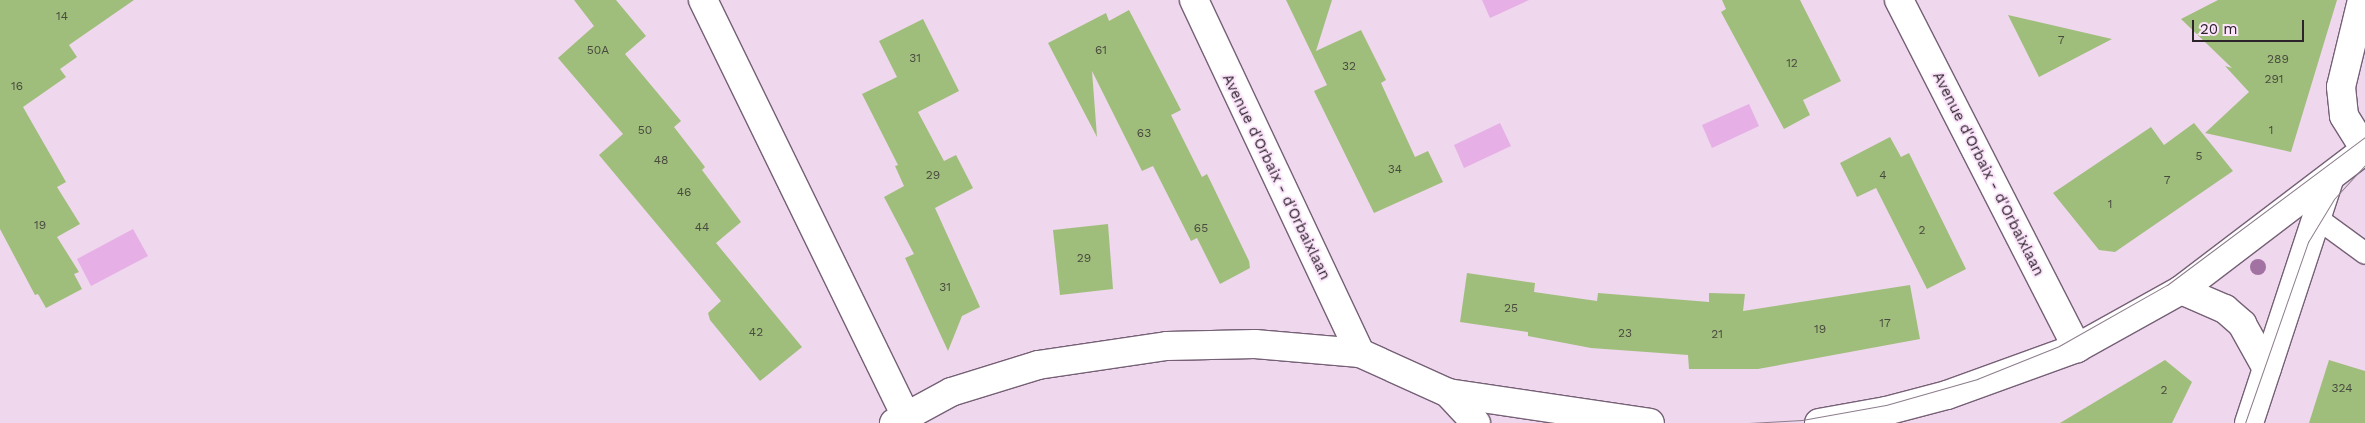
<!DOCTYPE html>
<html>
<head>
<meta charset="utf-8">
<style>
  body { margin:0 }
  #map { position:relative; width:2365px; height:423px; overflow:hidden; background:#efd7ee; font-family:"Work Sans",sans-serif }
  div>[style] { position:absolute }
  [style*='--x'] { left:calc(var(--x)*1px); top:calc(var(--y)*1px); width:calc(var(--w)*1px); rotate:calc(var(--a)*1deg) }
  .water>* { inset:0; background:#e6afe6 }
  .building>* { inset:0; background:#a0be7b }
  .roads { filter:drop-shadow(1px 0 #756075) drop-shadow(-1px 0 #756075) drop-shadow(0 1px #756075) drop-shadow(0 -1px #756075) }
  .lane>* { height:21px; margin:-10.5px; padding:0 10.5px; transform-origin:10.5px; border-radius:10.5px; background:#fff }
  .street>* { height:28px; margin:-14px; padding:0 14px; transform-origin:14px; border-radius:14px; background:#fff }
  .tram>* { height:1px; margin:-0.5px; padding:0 0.5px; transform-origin:0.5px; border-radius:0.5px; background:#8d7d8c }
  .trees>* { width:16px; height:16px; margin:-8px; border-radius:50%; background:#a273a2 }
  span { translate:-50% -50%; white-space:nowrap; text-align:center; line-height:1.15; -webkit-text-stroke:4px #fce4fb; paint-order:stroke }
  .number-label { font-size:12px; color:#494a3f }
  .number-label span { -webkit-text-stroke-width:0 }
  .street-label { font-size:15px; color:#2c232b }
  .scale { position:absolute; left:2192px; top:20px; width:112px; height:22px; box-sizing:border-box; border:2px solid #2c232b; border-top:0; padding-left:6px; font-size:15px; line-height:18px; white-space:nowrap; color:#2c232b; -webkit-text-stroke:4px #fce4fb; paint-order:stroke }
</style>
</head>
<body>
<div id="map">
  <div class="water">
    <div style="clip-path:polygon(1482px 0,1529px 0,1490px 18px)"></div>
    <div style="clip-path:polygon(1749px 104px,1759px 126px,1712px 148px,1702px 125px)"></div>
    <div style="clip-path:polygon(1500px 123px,1511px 146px,1464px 168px,1454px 145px)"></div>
    <div style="clip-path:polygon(133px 229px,148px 256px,91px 286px,77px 259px)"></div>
  </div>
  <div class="building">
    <div style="clip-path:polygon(0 0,134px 0,69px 45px,77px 57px,60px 69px,66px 77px,23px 107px,66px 182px,57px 187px,80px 224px,57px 237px,79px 272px,74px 274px,82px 289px,46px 308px,38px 294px,35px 295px,0 229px)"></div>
    <div style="clip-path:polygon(574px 0,616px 0,646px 36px,625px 54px,681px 121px,674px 127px,705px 167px,702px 170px,741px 222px,716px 243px,802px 347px,760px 381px,710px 320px,708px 313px,721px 301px,599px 155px,623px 134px,558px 58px,594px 26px)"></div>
    <div style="clip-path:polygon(1286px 0,1332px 0,1316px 51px,1361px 30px,1386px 80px,1381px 83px,1415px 157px,1428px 151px,1443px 182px,1374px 213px,1314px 91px,1327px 85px)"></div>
    <div style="clip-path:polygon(1722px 0,1800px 0,1841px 81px,1803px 100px,1810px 115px,1784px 129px,1721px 12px,1726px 9px)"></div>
    <div style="clip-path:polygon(2218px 0,2337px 0,2291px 152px,2205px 133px,2249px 92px,2225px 66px,2232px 68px,2181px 19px)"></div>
    <div style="clip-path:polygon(1129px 10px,1181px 110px,1171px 115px,1202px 177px,1207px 174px,1249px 261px,1250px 268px,1220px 284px,1197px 238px,1191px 241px,1153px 166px,1142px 171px,1092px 71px,1097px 137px,1048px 43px,1106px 13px,1109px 21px)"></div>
    <div style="clip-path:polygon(2008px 15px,2112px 39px,2039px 77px)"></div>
    <div style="clip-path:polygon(923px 19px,959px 91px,918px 112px,944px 161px,956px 155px,973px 188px,935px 208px,980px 307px,962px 316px,948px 351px,905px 258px,914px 254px,884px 197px,904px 186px,895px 166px,898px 165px,862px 94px,897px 77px,879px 41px)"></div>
    <div style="clip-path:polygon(2194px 123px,2233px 171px,2115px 252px,2099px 250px,2053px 193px,2151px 127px,2164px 145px)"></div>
    <div style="clip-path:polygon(1890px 137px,1901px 157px,1909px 153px,1966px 269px,1927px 289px,1876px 188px,1857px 197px,1840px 163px)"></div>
    <div style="clip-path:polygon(1108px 224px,1113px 289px,1060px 295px,1053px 230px)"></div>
    <div style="clip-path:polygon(1467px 273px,1535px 283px,1534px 292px,1597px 301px,1598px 293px,1709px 302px,1709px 293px,1745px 294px,1743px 311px,1910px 285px,1920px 339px,1758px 369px,1689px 369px,1688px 355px,1591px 348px,1528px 336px,1528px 332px,1460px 322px)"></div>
    <div style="clip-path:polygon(2165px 360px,2192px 382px,2172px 423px,2060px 423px)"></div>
    <div style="clip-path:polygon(2329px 360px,2365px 371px,2365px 423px,2309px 423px)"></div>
  </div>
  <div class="roads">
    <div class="lane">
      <div style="--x:2317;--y:218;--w:59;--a:36.1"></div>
    </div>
    <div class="street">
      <div style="--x:703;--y:0;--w:470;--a:64"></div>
      <div style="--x:1194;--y:0;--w:390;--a:64.8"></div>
      <div style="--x:1899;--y:0;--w:391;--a:62.9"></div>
      <div style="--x:2362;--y:0;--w:89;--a:103.6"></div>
      <div style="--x:2341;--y:87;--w:29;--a:84"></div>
      <div style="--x:2344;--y:116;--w:39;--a:58"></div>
      <div style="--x:2181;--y:290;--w:48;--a:23.4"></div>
      <div style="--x:2225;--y:309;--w:23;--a:41"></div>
      <div style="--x:2242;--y:324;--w:51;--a:60.9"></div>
      <div style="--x:1448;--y:393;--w:41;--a:47"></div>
      <div style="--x:894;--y:423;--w:65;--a:-28.5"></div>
      <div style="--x:951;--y:392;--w:91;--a:-17.2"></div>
      <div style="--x:1038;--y:365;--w:130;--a:-8.4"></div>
      <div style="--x:1167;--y:346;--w:88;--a:-1.3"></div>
      <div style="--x:1255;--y:344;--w:105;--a:4.9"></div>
      <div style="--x:1360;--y:353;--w:97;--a:24.4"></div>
      <div style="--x:1448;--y:393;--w:204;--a:8.4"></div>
      <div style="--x:1819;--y:423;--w:68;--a:-10.2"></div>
      <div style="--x:1886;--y:411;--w:63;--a:-14.7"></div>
      <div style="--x:1947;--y:395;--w:138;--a:-19.9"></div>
      <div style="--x:2077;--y:348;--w:119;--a:-29.1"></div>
      <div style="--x:2181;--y:290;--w:231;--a:-37.3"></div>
      <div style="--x:2249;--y:423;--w:257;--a:-71.8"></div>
    </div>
  </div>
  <div class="tram">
    <div style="--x:1749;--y:423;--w:53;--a:-3.2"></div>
    <div style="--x:1802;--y:420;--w:85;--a:-10.1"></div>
    <div style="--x:1886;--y:405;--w:95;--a:-15.9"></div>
    <div style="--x:1977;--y:379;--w:88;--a:-21.9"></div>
    <div style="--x:2059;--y:346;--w:124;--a:-29.5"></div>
    <div style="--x:2167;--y:285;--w:247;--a:-36.8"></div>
    <div style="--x:2245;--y:423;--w:192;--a:-70.8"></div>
    <div style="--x:2308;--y:242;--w:50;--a:-58.8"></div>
    <div style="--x:2334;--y:199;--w:46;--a:-47.6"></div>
  </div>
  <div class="trees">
    <div style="left:2258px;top:267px"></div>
  </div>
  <div class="number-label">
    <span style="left:62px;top:17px">14</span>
    <span style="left:2061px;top:41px">7</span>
    <span style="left:598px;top:51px">50A</span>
    <span style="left:1101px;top:51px">61</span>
    <span style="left:915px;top:59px">31</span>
    <span style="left:2278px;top:60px">289</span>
    <span style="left:1792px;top:64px">12</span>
    <span style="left:1349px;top:67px">32</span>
    <span style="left:2274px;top:80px">291</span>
    <span style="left:17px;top:87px">16</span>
    <span style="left:645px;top:131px">50</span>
    <span style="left:2271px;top:131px">1</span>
    <span style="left:1144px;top:134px">63</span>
    <span style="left:2199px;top:157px">5</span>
    <span style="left:661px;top:161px">48</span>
    <span style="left:1395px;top:170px">34</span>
    <span style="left:933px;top:176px">29</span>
    <span style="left:1883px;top:176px">4</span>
    <span style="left:2167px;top:181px">7</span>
    <span style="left:684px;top:193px">46</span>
    <span style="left:2110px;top:205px">1</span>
    <span style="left:40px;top:226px">19</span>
    <span style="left:702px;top:228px">44</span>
    <span style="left:1201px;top:229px">65</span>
    <span style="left:1922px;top:231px">2</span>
    <span style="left:1084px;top:259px">29</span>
    <span style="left:945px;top:288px">31</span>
    <span style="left:1511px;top:309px">25</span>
    <span style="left:1885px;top:324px">17</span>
    <span style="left:1820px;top:330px">19</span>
    <span style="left:756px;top:333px">42</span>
    <span style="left:1625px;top:334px">23</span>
    <span style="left:1717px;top:335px">21</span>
    <span style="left:2342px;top:389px">324</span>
    <span style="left:2164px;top:391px">2</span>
  </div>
  <div class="street-label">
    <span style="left:1988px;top:174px;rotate:63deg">Avenue d'Orbaix - d'Orbaixlaan</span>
    <span style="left:1276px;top:177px;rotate:64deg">Avenue d'Orbaix - d'Orbaixlaan</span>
  </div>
  <div class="scale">20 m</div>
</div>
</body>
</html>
